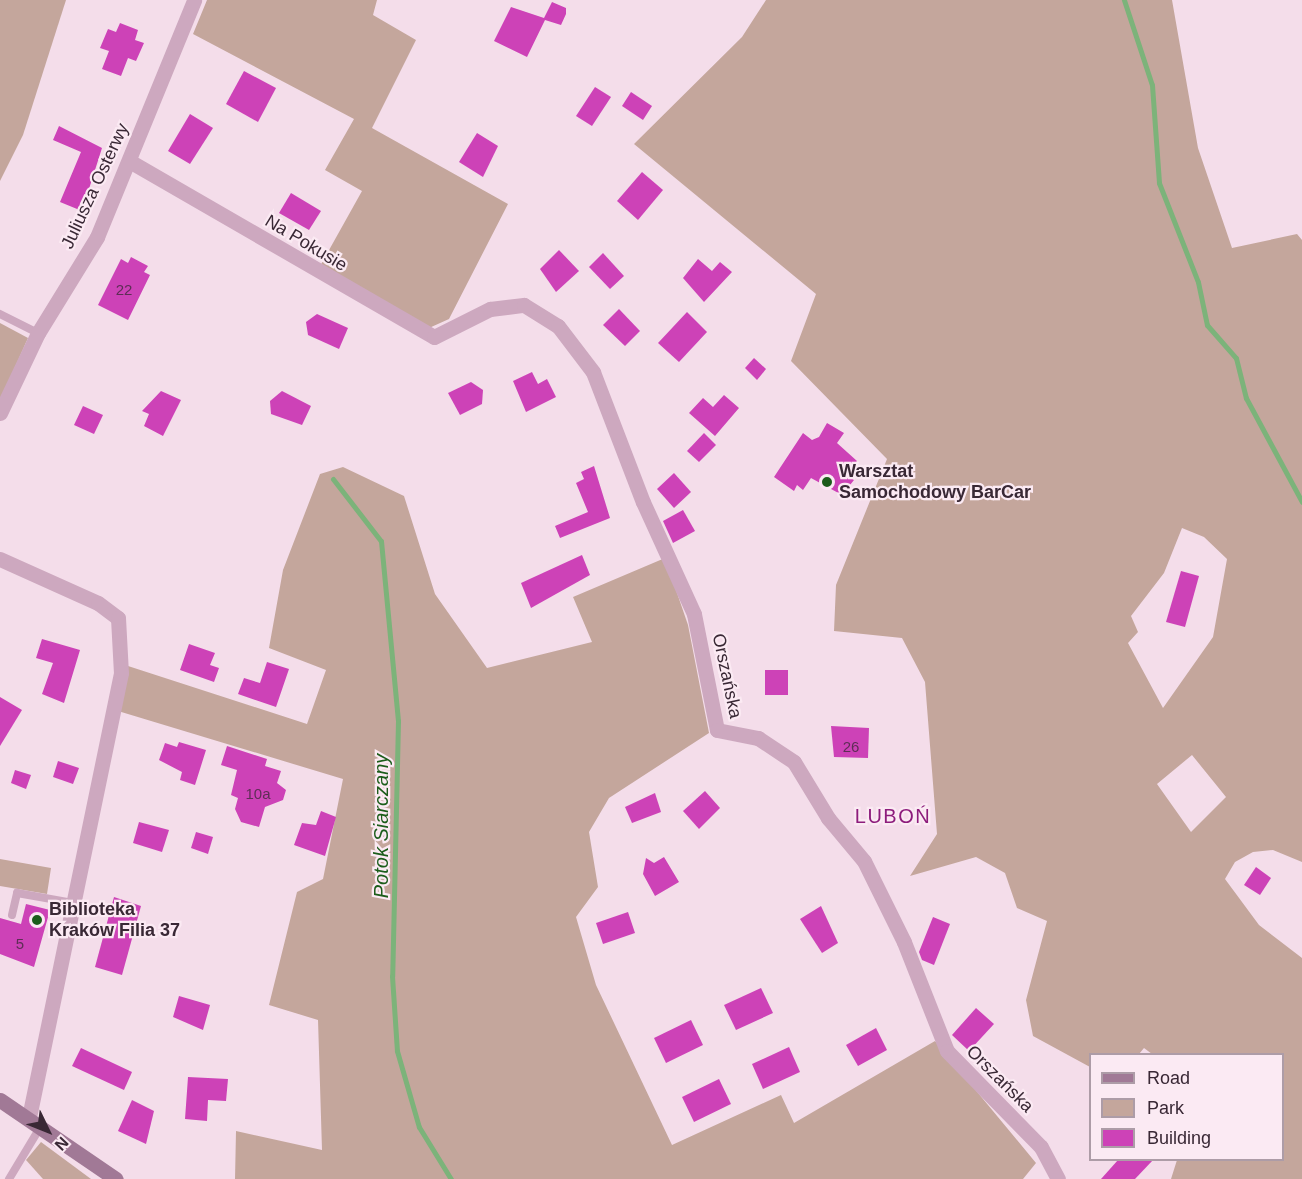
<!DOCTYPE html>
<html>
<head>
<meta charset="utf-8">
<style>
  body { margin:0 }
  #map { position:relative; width:1302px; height:1179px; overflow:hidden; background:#f4ddea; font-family:Arial,sans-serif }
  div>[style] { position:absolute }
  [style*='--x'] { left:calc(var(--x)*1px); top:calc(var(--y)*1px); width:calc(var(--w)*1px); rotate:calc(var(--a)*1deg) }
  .green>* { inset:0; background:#c4a69c }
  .stream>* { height:5px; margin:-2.5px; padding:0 2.5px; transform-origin:2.5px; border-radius:2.5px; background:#7cb37a }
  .building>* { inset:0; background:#cd42b7 }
  .lane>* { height:8px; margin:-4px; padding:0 4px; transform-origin:4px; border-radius:4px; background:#cda8bf }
  .street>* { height:15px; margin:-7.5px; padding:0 7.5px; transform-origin:7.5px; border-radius:7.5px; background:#cda8bf }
  .secondary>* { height:15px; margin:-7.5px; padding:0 7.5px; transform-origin:7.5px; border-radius:7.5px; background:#a17996 }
  .dots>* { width:16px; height:16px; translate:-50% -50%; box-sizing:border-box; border:3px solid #fbeaf3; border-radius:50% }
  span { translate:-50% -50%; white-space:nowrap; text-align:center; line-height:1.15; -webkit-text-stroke:4.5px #fbeaf3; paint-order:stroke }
  .number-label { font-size:15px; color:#5e2e56 }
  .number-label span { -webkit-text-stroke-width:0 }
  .street-label { font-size:18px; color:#392835 }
  .poi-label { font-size:18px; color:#392835; font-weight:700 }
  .left { translate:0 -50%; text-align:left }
  .neighbourhood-label { font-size:20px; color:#8d1c7c; letter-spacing:1.5px }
  .water-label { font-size:20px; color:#1c5d1b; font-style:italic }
  .legend { position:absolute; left:1089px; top:1053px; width:195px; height:108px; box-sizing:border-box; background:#fbeaf3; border:2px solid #ad9ca7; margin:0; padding:8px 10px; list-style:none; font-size:18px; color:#392835 }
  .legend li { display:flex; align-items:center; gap:12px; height:30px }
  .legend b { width:30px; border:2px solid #ad9ca7 }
  .north { position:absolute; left:18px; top:1101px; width:60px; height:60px; -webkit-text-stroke:4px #fbeaf3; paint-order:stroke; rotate:133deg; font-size:16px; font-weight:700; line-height:24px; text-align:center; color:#392835 }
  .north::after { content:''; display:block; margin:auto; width:21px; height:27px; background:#392835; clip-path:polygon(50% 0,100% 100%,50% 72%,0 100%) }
</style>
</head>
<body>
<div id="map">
  <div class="green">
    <div style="clip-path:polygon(0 0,66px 0,23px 135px,0 181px)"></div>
    <div style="clip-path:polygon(207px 0,377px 0,373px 15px,416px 40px,372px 128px,508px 204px,449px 319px,429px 328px,319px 268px,362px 191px,325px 170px,354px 119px,193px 34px)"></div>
    <div style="clip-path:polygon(evenodd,766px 0,1172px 0,1198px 148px,1232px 248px,1297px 234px,1302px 240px,1302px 862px,1273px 850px,1253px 852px,1235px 862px,1225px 879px,1259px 925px,1302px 958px,1302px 1179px,1171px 1179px,1177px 1160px,1282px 1160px,1282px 1054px,1152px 1054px,1144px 1048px,1139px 1054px,1090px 1054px,1090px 1067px,1033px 1036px,1026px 1000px,1047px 921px,1017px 908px,1005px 873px,976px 857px,910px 876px,937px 834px,925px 682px,902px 638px,834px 631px,836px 585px,887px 459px,791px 361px,816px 294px,634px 144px,742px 37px,766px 0,1182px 528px,1204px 537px,1227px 559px,1213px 637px,1163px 708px,1128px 643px,1138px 632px,1131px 616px,1164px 573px,1182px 528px,766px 0,1192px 755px,1226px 797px,1191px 832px,1157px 784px,1192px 755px)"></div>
    <div style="clip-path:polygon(0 323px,28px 338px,0 401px)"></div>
    <div style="clip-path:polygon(343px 467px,404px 496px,435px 594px,487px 668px,592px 642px,573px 597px,665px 558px,688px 625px,709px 733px,609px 798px,589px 832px,598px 887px,576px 917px,596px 985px,672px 1145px,781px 1095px,794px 1123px,935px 1041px,1036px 1163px,1023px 1179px,235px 1179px,236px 1131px,322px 1150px,318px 1020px,269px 1005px,297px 892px,323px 879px,343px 779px,118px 711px,128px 666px,307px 724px,326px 670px,269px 648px,283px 570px,320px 474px)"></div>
    <div style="clip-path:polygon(0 859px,51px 868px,47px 894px,0 886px)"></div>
    <div style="clip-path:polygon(41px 1142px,91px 1179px,43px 1179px,26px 1160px)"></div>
  </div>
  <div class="stream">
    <div style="--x:1124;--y:0;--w:89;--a:71.8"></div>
    <div style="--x:1152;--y:85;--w:98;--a:85.9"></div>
    <div style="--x:1159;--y:183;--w:106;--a:68.5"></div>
    <div style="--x:1198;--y:282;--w:44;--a:78.2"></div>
    <div style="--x:1207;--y:325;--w:44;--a:48.7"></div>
    <div style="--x:1236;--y:358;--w:41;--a:76"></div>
    <div style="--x:1246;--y:398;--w:118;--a:61.7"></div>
    <div style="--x:333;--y:479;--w:78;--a:52.3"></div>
    <div style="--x:381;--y:541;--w:181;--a:84.6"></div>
    <div style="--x:398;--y:721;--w:255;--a:91.3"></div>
    <div style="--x:392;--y:976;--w:75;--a:86.2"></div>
    <div style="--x:397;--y:1051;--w:79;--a:73.9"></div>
    <div style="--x:419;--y:1127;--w:61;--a:58.4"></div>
  </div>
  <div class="building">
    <div style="clip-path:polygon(552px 2px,566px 8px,566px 14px,561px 25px,545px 20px,527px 57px,494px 41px,511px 7px,544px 18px)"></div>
    <div style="clip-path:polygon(120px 23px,138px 30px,135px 40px,144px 43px,136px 61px,128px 58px,121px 76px,102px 69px,109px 51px,100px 48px,108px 29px,116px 32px)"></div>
    <div style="clip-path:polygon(244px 71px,276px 88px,258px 122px,226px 104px)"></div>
    <div style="clip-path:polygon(595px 87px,611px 97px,592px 126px,576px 116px)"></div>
    <div style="clip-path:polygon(631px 92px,652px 106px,643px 120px,622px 106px)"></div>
    <div style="clip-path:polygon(190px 114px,213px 128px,190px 164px,168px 151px)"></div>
    <div style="clip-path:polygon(59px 126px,102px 148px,82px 211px,60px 202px,81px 152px,53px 140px)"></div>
    <div style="clip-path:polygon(477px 133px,498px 146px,483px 177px,459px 162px)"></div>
    <div style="clip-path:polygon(642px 172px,663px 190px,638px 220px,617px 201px)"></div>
    <div style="clip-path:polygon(291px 193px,321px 211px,309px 230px,279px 213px)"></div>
    <div style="clip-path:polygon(559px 250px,579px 271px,556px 292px,540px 269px)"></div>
    <div style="clip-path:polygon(603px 253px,624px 276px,610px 289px,589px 267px)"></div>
    <div style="clip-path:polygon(131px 257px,148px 266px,144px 272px,150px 275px,128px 320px,98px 305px,121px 259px,128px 263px)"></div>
    <div style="clip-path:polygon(698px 259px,712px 271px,720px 262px,732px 272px,704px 302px,683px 278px)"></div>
    <div style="clip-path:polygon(619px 309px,640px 331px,625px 346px,603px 325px)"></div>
    <div style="clip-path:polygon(687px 312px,707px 332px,679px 362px,658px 343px)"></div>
    <div style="clip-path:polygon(317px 314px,348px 328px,339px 349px,308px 335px,306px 322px)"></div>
    <div style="clip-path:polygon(754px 358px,766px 369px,757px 380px,745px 368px)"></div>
    <div style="clip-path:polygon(532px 372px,538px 384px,547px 379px,556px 397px,526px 412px,513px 381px)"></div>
    <div style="clip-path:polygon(471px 382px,483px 390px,482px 404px,460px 415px,448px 393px)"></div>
    <div style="clip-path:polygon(161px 391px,181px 400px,163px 436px,144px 426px,149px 414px,142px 411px)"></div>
    <div style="clip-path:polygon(282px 391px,311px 406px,302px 425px,271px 414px,270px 401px)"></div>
    <div style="clip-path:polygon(724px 395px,739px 408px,715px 436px,689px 413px,703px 398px,713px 407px)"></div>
    <div style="clip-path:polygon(83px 406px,103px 415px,94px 434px,74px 425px)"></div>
    <div style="clip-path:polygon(827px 423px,844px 433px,837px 443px,857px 461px,846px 475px,854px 480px,842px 495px,811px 478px,803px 490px,797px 485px,794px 491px,774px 477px,803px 433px,812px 440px,819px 437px)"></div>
    <div style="clip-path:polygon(704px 433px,716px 445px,699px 462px,687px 451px)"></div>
    <div style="clip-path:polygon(594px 466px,610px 518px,560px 538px,555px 526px,588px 512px,576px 483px,584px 479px,581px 472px)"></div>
    <div style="clip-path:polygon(674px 473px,691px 492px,674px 508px,657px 489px)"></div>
    <div style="clip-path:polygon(683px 510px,695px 531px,673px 543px,663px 521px)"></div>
    <div style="clip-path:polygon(582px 555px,590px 575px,531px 608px,521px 583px)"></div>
    <div style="clip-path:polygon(1181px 571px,1199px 576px,1185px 627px,1166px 622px)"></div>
    <div style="clip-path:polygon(42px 639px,80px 650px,64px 703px,42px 694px,53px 663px,36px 658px)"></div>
    <div style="clip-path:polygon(189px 644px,215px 653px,210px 665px,219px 668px,214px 682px,180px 670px)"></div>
    <div style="clip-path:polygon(267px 662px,289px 669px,276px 707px,238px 694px,244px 678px,260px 683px)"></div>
    <div style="clip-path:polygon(765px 670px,788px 670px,788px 695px,765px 695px)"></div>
    <div style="clip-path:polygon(0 697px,22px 710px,0 746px)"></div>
    <div style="clip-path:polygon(831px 726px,869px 728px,868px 758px,834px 757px)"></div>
    <div style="clip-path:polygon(179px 742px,206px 750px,195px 785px,180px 780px,182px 772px,159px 760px,165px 743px,177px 747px)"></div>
    <div style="clip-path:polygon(227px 746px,267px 759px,265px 766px,281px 771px,277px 783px,286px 790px,283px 800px,265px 807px,259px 827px,241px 822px,235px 809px,238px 798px,231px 795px,237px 770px,221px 765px)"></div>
    <div style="clip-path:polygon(58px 761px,79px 768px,73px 784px,53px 777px)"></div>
    <div style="clip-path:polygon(15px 770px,31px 775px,26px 789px,11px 783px)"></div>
    <div style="clip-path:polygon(705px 791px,720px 808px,699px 829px,683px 811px)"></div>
    <div style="clip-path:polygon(655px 793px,661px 812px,632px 823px,625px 807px)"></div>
    <div style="clip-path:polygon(321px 811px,336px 817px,325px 856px,294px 845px,302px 823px,316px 825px)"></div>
    <div style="clip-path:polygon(139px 822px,169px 830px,162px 852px,133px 843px)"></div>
    <div style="clip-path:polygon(196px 832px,213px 837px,208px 854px,191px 848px)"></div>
    <div style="clip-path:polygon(664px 857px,679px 882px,655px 896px,643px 874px,646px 858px,654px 863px)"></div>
    <div style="clip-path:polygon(1256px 867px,1271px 878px,1260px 895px,1244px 885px)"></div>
    <div style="clip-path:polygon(114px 897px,141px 906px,122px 975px,95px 967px)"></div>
    <div style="clip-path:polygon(26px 904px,50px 910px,34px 967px,0 954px,0 918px,21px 924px)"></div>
    <div style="clip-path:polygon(821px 906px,838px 943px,822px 953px,800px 919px)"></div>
    <div style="clip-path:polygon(628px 912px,635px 933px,603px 944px,596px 923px)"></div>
    <div style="clip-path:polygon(933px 917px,950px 924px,934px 965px,922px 960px,919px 952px)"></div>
    <div style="clip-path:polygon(761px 988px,773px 1013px,736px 1030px,724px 1005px)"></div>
    <div style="clip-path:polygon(179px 996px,210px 1005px,203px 1030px,173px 1017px)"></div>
    <div style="clip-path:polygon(976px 1008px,994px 1024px,969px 1051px,952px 1035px)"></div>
    <div style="clip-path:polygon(691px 1020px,703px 1045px,666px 1063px,654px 1038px)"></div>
    <div style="clip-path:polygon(876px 1028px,887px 1050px,858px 1066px,846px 1045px)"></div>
    <div style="clip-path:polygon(789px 1047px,800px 1072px,763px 1089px,752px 1064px)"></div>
    <div style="clip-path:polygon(81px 1048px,132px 1072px,124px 1090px,72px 1066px)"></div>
    <div style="clip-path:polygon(188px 1077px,228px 1079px,226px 1101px,208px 1100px,207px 1121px,185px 1119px)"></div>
    <div style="clip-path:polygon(719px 1079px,731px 1104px,694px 1122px,682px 1097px)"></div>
    <div style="clip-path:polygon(132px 1100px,154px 1111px,146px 1144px,118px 1131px)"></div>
    <div style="clip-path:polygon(1118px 1160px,1153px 1160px,1135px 1179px,1101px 1179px)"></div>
  </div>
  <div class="lane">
    <div style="--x:0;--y:314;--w:42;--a:26.6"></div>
    <div style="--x:12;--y:915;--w:23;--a:-77"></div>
    <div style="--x:17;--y:893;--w:58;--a:10"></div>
    <div style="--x:9;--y:1179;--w:62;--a:-58.9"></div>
  </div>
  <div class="street">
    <div style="--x:131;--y:162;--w:350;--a:30"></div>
    <div style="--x:434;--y:337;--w:63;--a:-26.6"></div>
    <div style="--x:490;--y:309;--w:34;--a:-7"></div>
    <div style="--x:524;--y:305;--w:40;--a:32"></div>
    <div style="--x:558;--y:326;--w:58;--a:52.7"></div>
    <div style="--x:593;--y:372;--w:139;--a:69"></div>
    <div style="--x:643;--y:502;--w:123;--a:65.5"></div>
    <div style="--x:694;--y:614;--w:118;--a:78.8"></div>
    <div style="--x:717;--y:730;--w:42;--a:11"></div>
    <div style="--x:758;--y:738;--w:43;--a:33.7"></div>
    <div style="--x:794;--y:762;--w:66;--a:58.7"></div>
    <div style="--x:828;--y:818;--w:56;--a:50.1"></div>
    <div style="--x:864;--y:861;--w:90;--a:63.7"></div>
    <div style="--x:904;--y:942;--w:117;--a:68.5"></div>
    <div style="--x:947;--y:1051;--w:134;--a:45.6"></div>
    <div style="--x:1041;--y:1147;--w:36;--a:62"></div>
    <div style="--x:0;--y:413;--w:89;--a:-64.6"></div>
    <div style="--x:38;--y:333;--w:113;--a:-58.4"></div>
    <div style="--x:97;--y:237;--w:256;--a:-67.7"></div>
    <div style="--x:0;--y:559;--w:107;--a:24.2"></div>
    <div style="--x:98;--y:603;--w:25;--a:37"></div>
    <div style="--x:118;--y:618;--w:55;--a:86.9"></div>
    <div style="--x:121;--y:673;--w:454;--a:101.7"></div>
  </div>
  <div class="secondary">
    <div style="--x:0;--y:1100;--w:140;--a:34.3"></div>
  </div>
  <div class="dots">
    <div style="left:827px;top:482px;background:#1c5d1b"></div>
    <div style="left:37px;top:920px;background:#1c5d1b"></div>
  </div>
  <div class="number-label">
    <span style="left:124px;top:290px">22</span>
    <span style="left:851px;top:747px">26</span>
    <span style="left:258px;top:794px">10a</span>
    <span style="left:20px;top:944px">5</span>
  </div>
  <div class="street-label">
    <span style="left:95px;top:186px;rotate:-65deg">Juliusza Osterwy</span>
    <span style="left:306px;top:243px;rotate:31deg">Na Pokusie</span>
    <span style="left:727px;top:676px;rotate:78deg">Orszańska</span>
    <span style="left:1000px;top:1079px;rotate:45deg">Orszańska</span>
  </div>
  <div class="poi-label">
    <span class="left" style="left:839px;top:482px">Warsztat<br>Samochodowy BarCar</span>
    <span class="left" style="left:49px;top:920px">Biblioteka<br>Kraków Filia 37</span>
  </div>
  <div class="neighbourhood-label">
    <span style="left:893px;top:816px">LUBOŃ</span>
  </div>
  <div class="water-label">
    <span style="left:381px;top:826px;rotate:-90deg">Potok Siarczany</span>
  </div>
  <ul class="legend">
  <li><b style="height:8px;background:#a17996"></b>Road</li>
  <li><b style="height:16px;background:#c4a69c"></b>Park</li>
  <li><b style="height:16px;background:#cd42b7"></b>Building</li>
  </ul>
  <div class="north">N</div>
</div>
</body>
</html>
